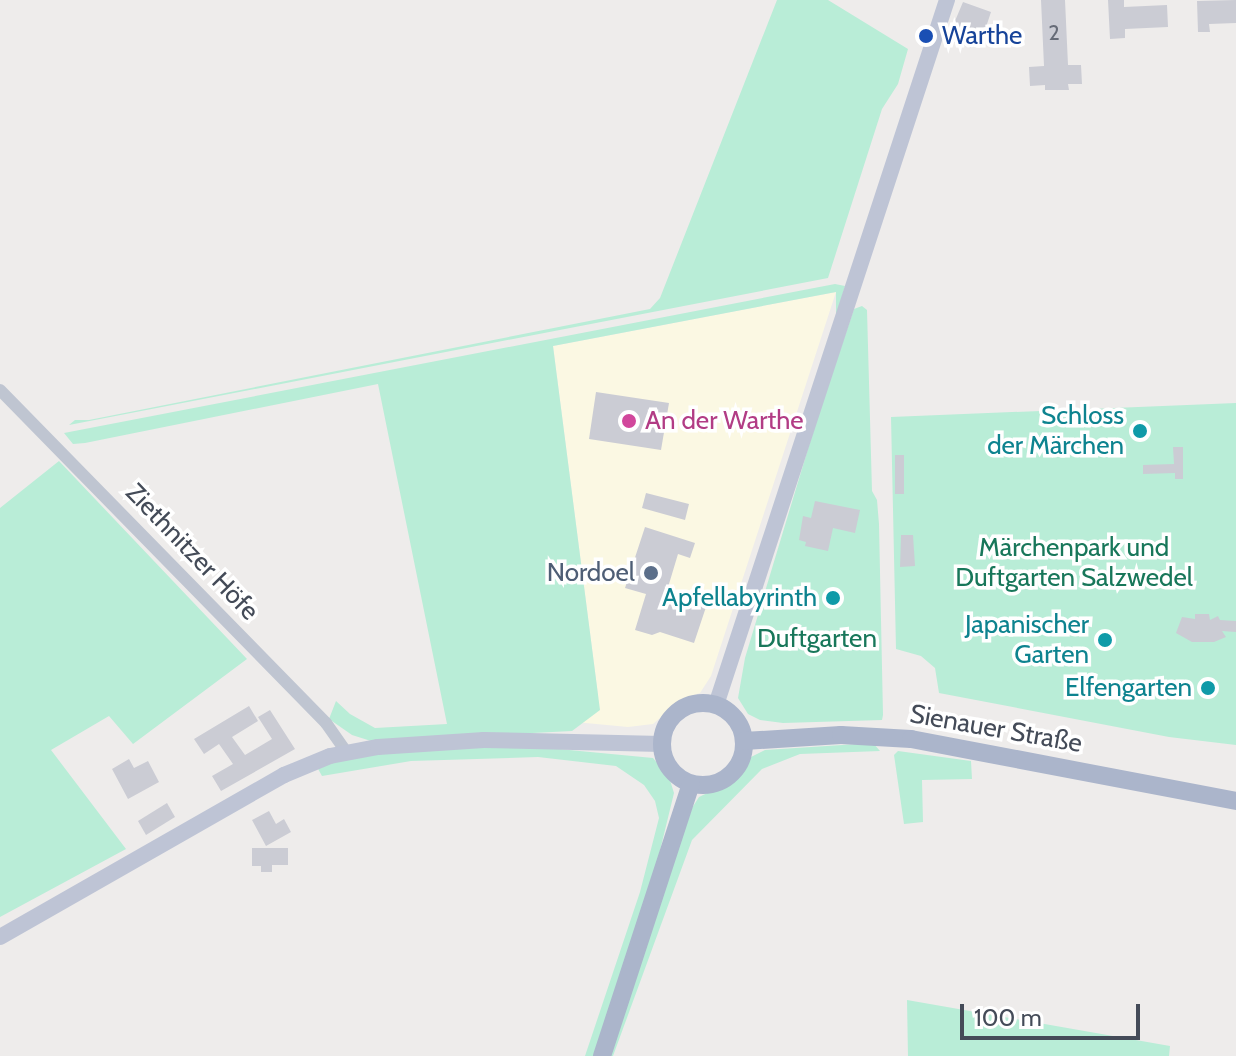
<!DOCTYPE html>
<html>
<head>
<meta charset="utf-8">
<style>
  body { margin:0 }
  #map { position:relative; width:1236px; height:1056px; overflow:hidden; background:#eeeceb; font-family:Cabin,sans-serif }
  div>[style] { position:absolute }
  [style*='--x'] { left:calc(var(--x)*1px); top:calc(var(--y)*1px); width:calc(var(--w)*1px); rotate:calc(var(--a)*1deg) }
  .commercial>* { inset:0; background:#fbf8e3 }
  .green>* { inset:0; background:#b9edd7 }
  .building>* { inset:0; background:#cbccd4 }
  .street>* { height:12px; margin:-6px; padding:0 6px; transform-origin:6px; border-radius:6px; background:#bfc5d1 }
  .secondary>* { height:16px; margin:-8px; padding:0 8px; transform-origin:8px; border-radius:8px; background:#bec4d5 }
  .primary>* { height:18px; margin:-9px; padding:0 9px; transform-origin:9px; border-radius:9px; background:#abb5cb }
  .primary>.ring { margin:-9px; padding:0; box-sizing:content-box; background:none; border:18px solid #abb5cb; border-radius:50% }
  .dots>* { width:22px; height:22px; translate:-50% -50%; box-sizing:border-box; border:4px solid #fff; border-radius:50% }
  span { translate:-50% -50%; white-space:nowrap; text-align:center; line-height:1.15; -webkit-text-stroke:7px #fff; paint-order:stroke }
  .number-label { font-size:22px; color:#666b77 }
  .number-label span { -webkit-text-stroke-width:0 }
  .transit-label { font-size:26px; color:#164399 }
  .left { translate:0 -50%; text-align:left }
  .culture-label { font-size:26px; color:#0d838f }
  .right { translate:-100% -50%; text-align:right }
  .hotel-label { font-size:26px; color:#b23c85 }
  .park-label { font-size:26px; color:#18775a }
  .street-label { font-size:26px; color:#444b58 }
  .service-label { font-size:26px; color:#4e5e75 }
  .scale { position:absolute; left:960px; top:1004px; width:180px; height:36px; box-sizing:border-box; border:4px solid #444b58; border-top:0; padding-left:10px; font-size:24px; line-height:28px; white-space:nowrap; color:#444b58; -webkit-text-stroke:6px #fff; paint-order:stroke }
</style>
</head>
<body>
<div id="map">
  <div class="commercial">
    <div style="clip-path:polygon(836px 292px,711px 676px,700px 693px,682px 699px,653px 724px,628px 727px,575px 722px,598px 695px,553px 346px)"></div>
  </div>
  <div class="green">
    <div style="clip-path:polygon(777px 0,828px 0,908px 49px,898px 84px,882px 109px,828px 278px,69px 425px,75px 420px,89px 420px,650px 309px,660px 298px)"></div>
    <div style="clip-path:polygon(835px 284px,845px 286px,836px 317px,836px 292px,553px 346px,600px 710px,572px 731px,371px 741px,352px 735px,329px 719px,336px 701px,350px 714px,375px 728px,447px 724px,378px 384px,85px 443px,73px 444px,64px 433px)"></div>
    <div style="clip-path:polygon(862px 306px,867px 310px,872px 491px,877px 500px,879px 524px,883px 715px,882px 720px,783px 723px,760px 720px,748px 714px,738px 698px,745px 658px,820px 409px,854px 309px)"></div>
    <div style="clip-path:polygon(1236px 403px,1236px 745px,1169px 737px,939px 693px,935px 668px,921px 656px,896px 649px,891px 417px)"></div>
    <div style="clip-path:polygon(59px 461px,247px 659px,133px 744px,109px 716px,51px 750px,126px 849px,0 917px,0 508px)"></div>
    <div style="clip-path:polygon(873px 743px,880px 751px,800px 754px,762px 769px,692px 840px,613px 1056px,608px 1056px,692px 808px,699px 797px,734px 780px,751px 757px,765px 750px)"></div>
    <div style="clip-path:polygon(538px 747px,653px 758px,669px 777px,674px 793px,656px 867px,595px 1056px,585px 1056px,640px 892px,659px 818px,655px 801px,644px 785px,616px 766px,538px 757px,411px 761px,322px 776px,317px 767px,362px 755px,413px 749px)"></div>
    <div style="clip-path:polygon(898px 751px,971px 761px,972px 779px,922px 780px,923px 822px,904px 824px,894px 755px)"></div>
    <div style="clip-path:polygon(907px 1000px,1170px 1046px,1169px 1056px,908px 1056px)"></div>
  </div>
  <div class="building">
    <div style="clip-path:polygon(1041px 0,1065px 0,1068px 65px,1081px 65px,1082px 84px,1068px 84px,1069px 90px,1045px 90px,1045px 85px,1030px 86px,1029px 67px,1044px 66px)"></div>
    <div style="clip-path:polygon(1108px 0,1124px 0,1124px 7px,1167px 5px,1168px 27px,1125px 29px,1125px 38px,1110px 39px)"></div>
    <div style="clip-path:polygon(1236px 0,1236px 23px,1209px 24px,1210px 32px,1198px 32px,1197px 1px)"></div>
    <div style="clip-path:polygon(963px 2px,991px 12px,984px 33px,976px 34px,971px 48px,947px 40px)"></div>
    <div style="clip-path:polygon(596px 392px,669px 403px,661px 450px,589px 439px)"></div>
    <div style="clip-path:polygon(1173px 447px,1183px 447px,1183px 479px,1175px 479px,1175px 473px,1143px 474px,1143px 465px,1174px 464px)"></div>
    <div style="clip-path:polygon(895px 455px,904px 455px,904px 494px,895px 494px)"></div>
    <div style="clip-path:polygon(646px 493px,689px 504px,685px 520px,642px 508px)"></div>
    <div style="clip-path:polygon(815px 501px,860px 510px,855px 533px,833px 528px,828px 551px,805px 546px,806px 542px,799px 540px,803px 516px,811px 518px)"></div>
    <div style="clip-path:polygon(645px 527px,695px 543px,690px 558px,678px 554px,666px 594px,706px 607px,694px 643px,660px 632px,652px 635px,635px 630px,646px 594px,625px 588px)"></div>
    <div style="clip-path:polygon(901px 535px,913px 535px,915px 566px,900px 567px)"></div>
    <div style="clip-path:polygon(1195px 614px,1209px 614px,1210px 620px,1218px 616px,1220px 620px,1236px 621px,1236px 632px,1222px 631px,1226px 637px,1214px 642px,1192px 642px,1176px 633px,1182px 617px,1195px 619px)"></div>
    <div style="clip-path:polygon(249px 706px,258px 721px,232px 737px,245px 755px,272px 739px,258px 717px,270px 710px,295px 749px,221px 791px,212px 776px,233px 764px,219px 744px,204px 754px,194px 739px)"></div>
    <div style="clip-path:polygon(129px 759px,134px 768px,148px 761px,159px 782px,128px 799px,112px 769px)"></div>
    <div style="clip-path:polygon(167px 803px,175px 817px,146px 835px,138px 821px)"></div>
    <div style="clip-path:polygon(269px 811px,276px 824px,284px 819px,291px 832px,266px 846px,252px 820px)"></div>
    <div style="clip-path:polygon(252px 848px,288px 848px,288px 865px,272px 865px,272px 872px,261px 872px,261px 866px,252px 866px)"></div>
  </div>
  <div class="street">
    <div style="--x:0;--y:390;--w:466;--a:45.6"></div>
    <div style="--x:326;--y:723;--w:35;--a:55"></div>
  </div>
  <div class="secondary">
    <div style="--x:716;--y:705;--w:742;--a:-71.86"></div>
    <div style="--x:0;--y:937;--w:327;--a:-29.7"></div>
    <div style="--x:284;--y:775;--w:50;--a:-22.4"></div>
    <div style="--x:330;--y:756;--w:49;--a:-10.6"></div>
    <div style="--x:378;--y:747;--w:106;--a:-3.8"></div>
    <div style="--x:484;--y:740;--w:178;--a:1.3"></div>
  </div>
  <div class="primary">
    <div class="ring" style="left:662px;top:703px;width:64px;height:64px"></div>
    <div style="--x:744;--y:741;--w:97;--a:-3.5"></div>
    <div style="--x:841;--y:735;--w:70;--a:3.3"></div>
    <div style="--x:911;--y:739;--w:331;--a:10.8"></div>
    <div style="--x:602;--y:1056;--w:286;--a:-71.9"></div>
  </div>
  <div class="dots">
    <div style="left:926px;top:36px;background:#1a4fb4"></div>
    <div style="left:629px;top:421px;background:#d1479c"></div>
    <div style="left:1140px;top:431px;background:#0f9aa8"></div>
    <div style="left:651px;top:573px;background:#5c6f8a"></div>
    <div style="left:833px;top:598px;background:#0f9aa8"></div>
    <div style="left:1105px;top:640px;background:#0f9aa8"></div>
    <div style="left:1208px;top:688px;background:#0f9aa8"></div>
  </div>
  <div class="number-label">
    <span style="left:1054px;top:33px">2</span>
  </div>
  <div class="transit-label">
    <span class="left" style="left:942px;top:36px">Warthe</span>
  </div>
  <div class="culture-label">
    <span class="right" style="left:1124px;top:431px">Schloss<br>der Märchen</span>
    <span class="right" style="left:817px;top:598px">Apfellabyrinth</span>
    <span class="right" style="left:1089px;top:640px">Japanischer<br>Garten</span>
    <span class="right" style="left:1192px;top:688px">Elfengarten</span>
  </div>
  <div class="hotel-label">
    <span class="left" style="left:645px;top:421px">An der Warthe</span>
  </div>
  <div class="park-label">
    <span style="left:1074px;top:563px">Märchenpark und<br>Duftgarten Salzwedel</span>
    <span style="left:817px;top:639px">Duftgarten</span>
  </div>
  <div class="street-label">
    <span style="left:192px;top:552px;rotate:46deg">Ziethnitzer Höfe</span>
    <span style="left:996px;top:729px;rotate:10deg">Sienauer Straße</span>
  </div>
  <div class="service-label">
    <span class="right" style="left:635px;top:573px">Nordoel</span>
  </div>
  <div class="scale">100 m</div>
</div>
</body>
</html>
